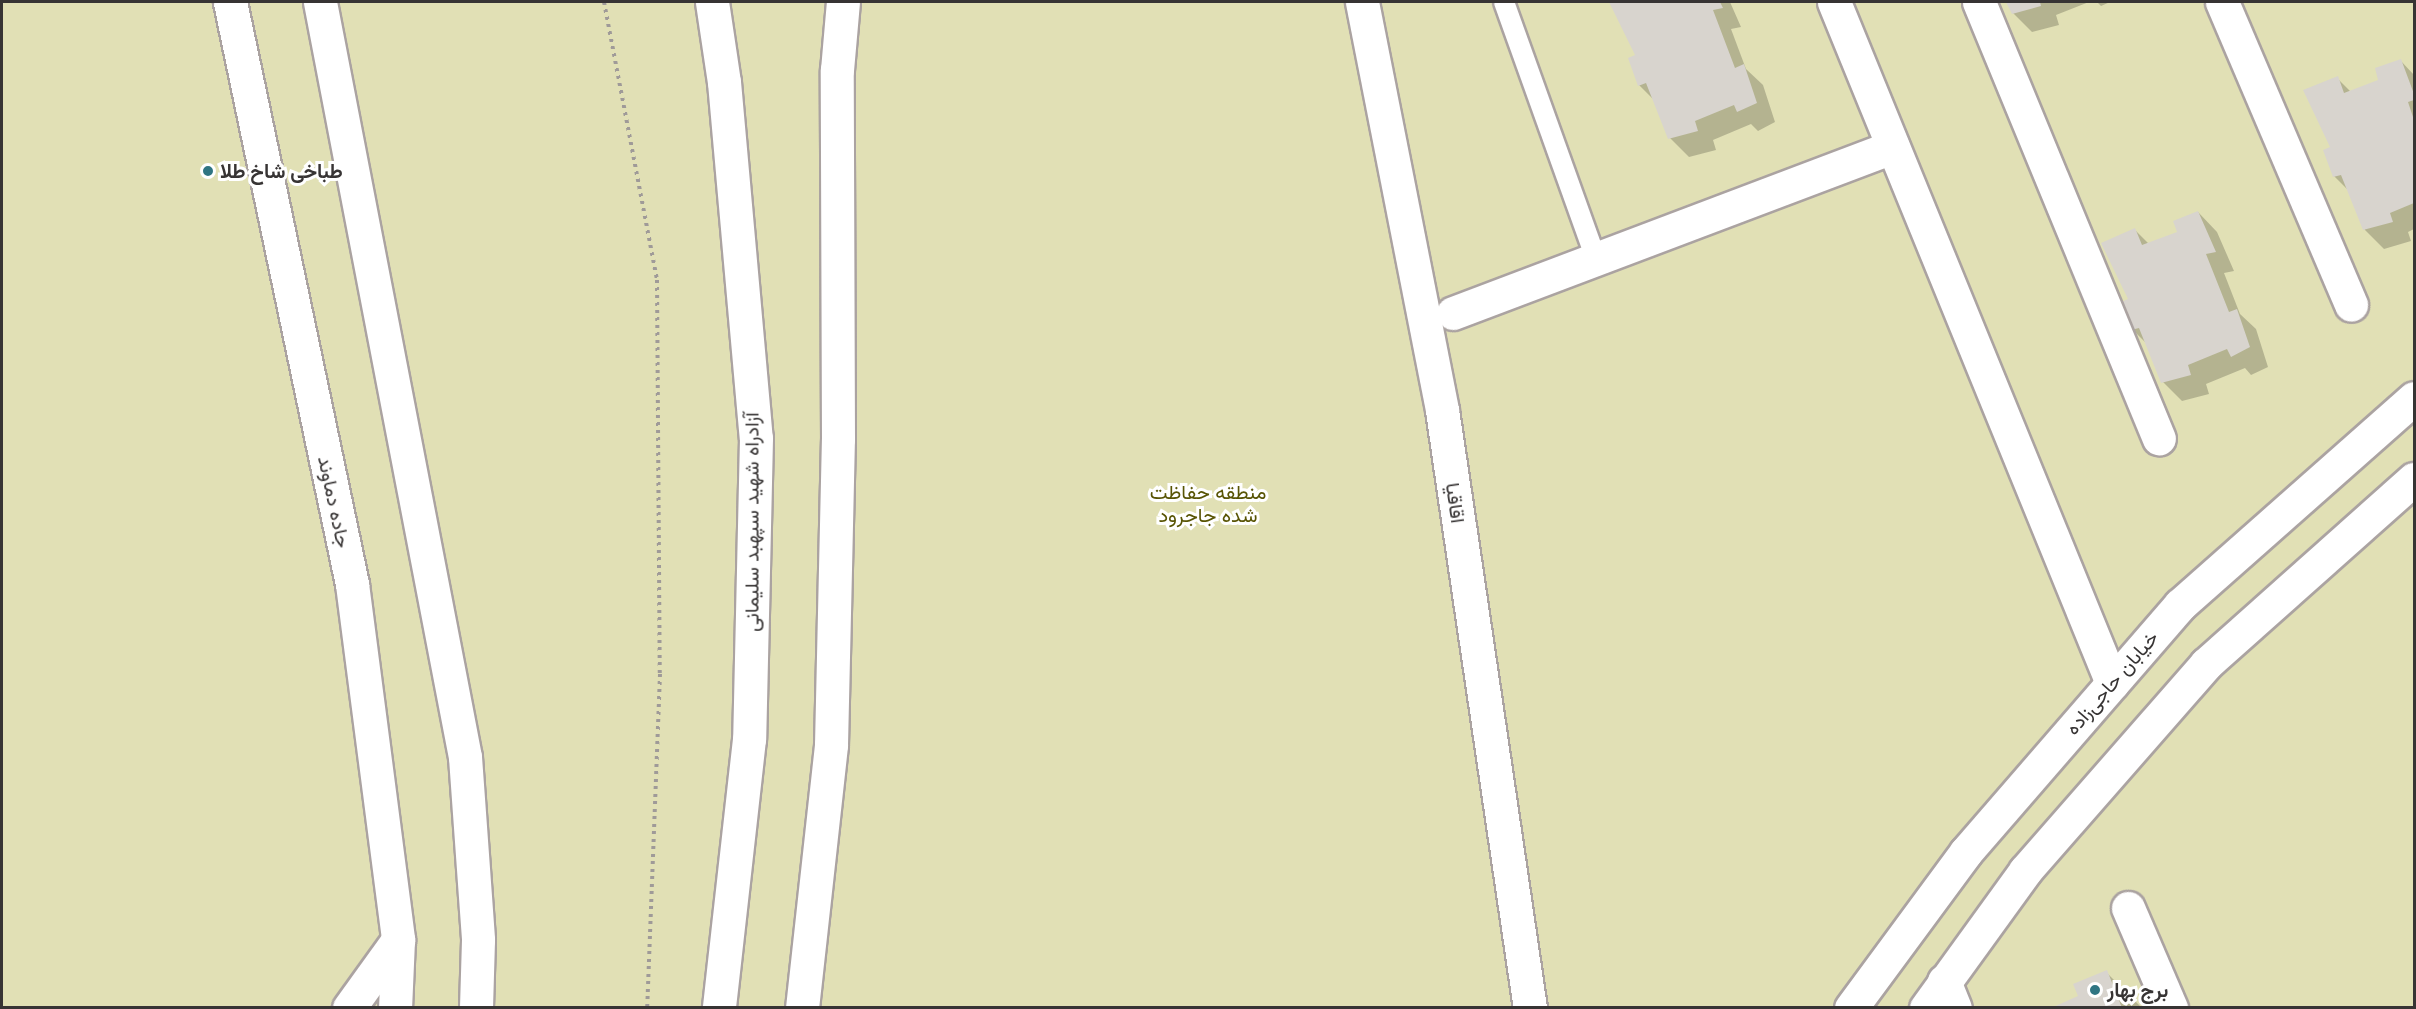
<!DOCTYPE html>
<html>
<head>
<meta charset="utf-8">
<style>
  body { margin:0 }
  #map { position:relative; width:2416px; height:1009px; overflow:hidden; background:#f7efed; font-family:"Fira Sans",Vazirmatn,sans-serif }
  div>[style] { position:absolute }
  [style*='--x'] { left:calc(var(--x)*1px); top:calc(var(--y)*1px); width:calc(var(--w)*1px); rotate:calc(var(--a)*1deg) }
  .green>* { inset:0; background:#e1e0b5 }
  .shadow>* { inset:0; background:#0003 }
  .building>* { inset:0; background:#d8d4ce }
  .path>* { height:4px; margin-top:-2px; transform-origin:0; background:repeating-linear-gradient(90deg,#9f9a98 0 3px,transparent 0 7.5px) }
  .roads { filter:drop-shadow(2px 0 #aba3a1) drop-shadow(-2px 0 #aba3a1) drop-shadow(0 2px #aba3a1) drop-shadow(0 -2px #aba3a1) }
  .lane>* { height:20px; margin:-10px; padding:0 10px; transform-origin:10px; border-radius:10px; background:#fff }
  .street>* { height:33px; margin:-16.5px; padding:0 16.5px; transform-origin:16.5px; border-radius:16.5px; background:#fff }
  .secondary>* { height:33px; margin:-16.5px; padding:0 16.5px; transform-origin:16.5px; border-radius:16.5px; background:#fff }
  .highway>* { height:33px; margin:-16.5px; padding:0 16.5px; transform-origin:16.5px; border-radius:16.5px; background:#fff }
  .dots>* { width:16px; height:16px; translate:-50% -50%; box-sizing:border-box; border:3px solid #fff; border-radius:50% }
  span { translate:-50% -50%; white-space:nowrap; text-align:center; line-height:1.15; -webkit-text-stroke:6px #fff; paint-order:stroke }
  .poi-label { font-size:20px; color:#373434; font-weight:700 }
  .left { translate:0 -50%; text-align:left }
  .park-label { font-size:20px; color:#585404 }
  .street-label { font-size:20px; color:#373434 }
  .frame { position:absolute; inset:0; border:3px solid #373434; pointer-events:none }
</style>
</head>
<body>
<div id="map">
  <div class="green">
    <div style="clip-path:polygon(2px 2px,2414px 2px,2414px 1007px,2px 1007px)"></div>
  </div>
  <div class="shadow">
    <div style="clip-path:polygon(1611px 2px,1730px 2px,1741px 27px,1731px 29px,1746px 69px,1763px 85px,1775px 122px,1758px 131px,1751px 124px,1713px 140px,1716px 150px,1689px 157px,1670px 138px,1654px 100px,1639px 85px,1637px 56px)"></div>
    <div style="clip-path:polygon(2008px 2px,2089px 2px,2056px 15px,2059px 25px,2032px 32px,2013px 13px)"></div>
    <div style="clip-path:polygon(2097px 2px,2110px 2px,2101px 6px)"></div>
    <div style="clip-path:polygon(2400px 60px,2414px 75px,2414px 229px,2408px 232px,2411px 241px,2384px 249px,2365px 230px,2349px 191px,2334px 176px,2332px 147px,2337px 78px,2351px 92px,2380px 81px)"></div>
    <div style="clip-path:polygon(2198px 212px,2217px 232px,2234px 271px,2224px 273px,2240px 314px,2256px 329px,2268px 367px,2251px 375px,2245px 368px,2206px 384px,2209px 394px,2182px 401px,2163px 382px,2147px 344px,2132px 329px,2130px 300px,2135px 230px,2149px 244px,2179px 233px)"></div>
    <div style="clip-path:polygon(2106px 972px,2142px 1008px,2055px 1008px,2080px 997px)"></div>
  </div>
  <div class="building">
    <div style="clip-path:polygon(1609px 2px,1720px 2px,1723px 8px,1713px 10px,1735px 68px,1744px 64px,1757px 103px,1737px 112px,1734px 105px,1695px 121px,1698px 131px,1668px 139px,1646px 83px,1638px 86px,1628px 58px,1635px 55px)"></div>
    <div style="clip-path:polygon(2006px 2px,2040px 2px,2041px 6px,2012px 14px)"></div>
    <div style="clip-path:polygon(2401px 59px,2414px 94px,2414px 100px,2408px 102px,2414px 120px,2414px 203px,2390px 213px,2393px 222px,2363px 230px,2341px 175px,2333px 177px,2323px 150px,2330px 147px,2303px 90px,2338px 76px,2344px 93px,2378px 80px,2375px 68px)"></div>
    <div style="clip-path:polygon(2198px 211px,2216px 252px,2206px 254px,2229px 312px,2237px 309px,2250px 347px,2231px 357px,2227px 349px,2188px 365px,2191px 375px,2161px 383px,2139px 328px,2131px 330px,2121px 302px,2128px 299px,2101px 243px,2135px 228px,2142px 245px,2177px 232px,2173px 221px)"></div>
    <div style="clip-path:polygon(2107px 970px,2122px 1008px,2051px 1008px,2078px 996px,2073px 984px)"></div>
  </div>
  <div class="path">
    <div style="--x:604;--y:2;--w:283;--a:79.2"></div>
    <div style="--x:657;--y:280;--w:394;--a:89.6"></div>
    <div style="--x:660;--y:674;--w:334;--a:92.2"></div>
  </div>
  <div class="roads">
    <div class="lane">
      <div style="--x:1504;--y:2;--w:273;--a:70.3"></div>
    </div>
    <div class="street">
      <div style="--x:1834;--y:2;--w:736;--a:67.79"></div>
      <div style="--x:1979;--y:2;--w:472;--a:67.6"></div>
      <div style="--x:2222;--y:2;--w:329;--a:66.9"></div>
      <div style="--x:1453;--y:313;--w:470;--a:-20.7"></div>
      <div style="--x:2128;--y:908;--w:109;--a:66.7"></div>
      <div style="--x:1944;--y:981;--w:29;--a:68"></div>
    </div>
    <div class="secondary">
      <div style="--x:1362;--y:2;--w:416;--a:78.9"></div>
      <div style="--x:1442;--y:410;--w:604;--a:81.63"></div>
      <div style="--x:349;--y:1008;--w:84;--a:-54.2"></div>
      <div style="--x:1851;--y:1008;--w:194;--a:-53.6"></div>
      <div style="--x:1966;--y:852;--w:327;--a:-49.1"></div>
      <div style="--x:2180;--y:605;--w:312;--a:-41.5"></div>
      <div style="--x:1926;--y:1008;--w:169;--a:-54.1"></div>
      <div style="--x:2025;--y:871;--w:275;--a:-48.8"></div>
      <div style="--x:2206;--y:664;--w:278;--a:-41.7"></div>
    </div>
    <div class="highway">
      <div style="--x:230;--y:2;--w:595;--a:78.16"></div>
      <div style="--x:352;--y:584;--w:359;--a:82.6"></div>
      <div style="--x:398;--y:940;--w:68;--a:92.5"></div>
      <div style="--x:320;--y:2;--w:769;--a:79.13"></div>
      <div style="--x:465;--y:757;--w:183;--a:85.9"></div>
      <div style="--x:478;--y:940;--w:68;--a:91.7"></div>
      <div style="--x:712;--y:2;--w:81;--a:81.5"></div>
      <div style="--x:724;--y:82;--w:357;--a:84.9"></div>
      <div style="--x:756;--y:438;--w:301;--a:91.3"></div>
      <div style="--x:749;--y:739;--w:271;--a:96.4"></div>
      <div style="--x:802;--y:1008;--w:265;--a:-83.7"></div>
      <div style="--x:831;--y:745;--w:306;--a:-88.7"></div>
      <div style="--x:838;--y:439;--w:369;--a:-90.2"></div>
      <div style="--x:837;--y:70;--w:68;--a:-85"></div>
    </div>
  </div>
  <div class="dots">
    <div style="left:208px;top:171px;background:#2f7582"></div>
    <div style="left:2095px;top:990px;background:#2f7582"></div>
  </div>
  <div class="poi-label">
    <span class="left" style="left:220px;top:171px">طباخی شاخ طلا</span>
    <span class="left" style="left:2107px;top:990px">برج بهار</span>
  </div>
  <div class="park-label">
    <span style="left:1208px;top:504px">منطقه حفاظت<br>شده جاجرود</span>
  </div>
  <div class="street-label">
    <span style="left:334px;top:502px;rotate:78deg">جاده دماوند</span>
    <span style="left:1455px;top:503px;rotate:82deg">اقاقیا</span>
    <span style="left:752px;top:522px;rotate:-90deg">آزادراه شهید سپهبد سلیمانی</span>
    <span style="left:2112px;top:683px;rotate:-49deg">خیابان حاجی‌زاده</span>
  </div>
  <div class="frame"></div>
</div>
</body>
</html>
